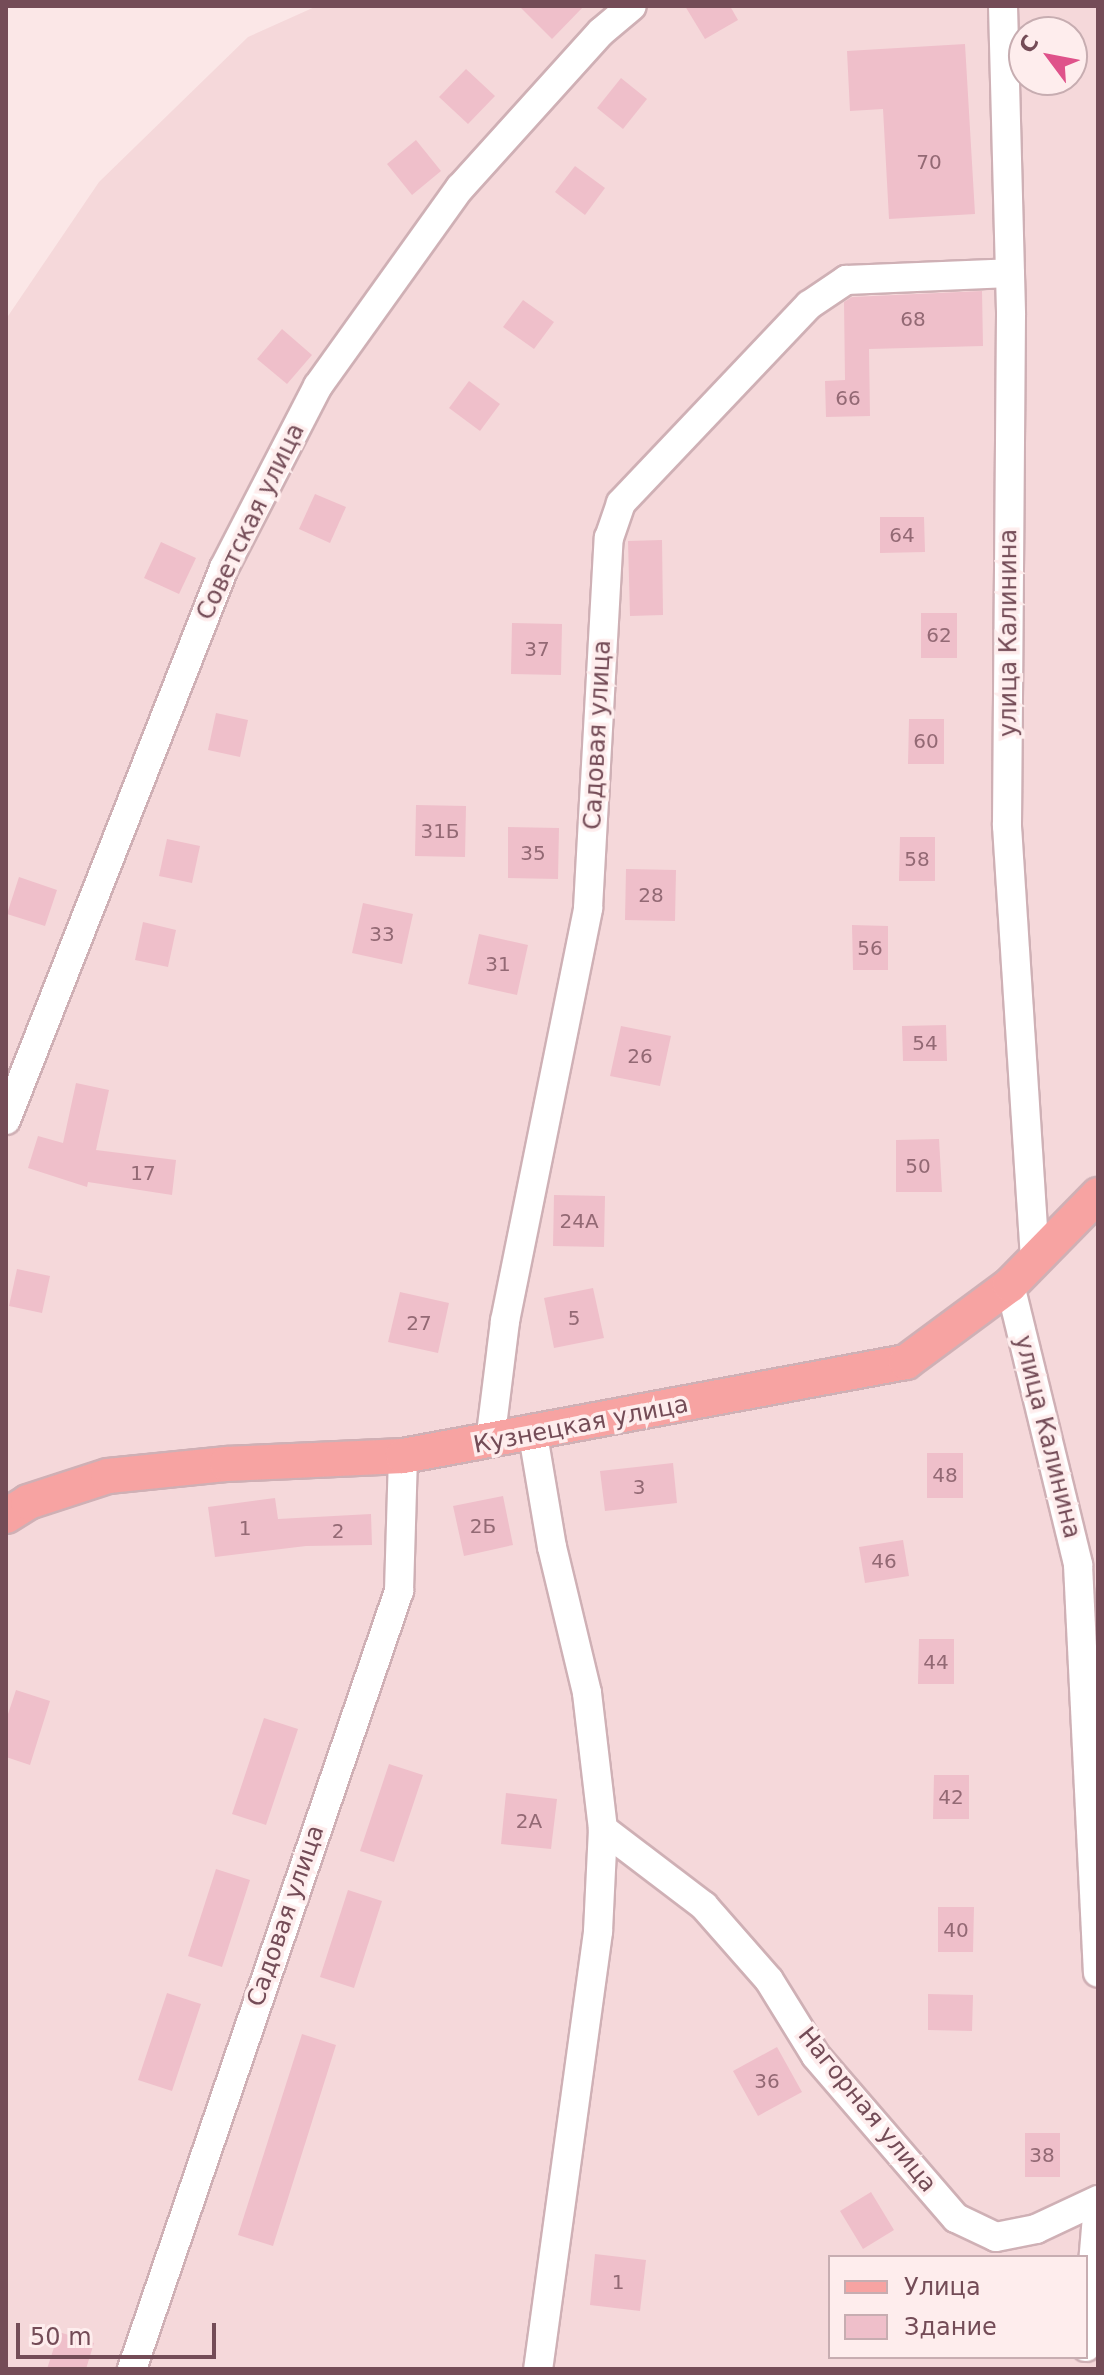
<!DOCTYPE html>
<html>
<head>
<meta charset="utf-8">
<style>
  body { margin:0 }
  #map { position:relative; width:1104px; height:2375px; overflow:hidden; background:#fbe7e7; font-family:"DejaVu Sans",sans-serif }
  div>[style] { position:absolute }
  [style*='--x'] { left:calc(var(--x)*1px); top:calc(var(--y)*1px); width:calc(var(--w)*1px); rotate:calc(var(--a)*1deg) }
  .residential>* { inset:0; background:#f5d8da }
  .building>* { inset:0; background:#efbfca }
  .roads { filter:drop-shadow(2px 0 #cfb0b5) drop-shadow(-2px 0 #cfb0b5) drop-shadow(0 2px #cfb0b5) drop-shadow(0 -2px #cfb0b5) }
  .minor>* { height:28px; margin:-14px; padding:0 14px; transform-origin:14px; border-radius:14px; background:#fff }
  .major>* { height:34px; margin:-17px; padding:0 17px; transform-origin:17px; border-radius:17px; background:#f7a3a2 }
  span { translate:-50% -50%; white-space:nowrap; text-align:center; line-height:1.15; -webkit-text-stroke:7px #feeded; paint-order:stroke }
  .number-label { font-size:20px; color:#936974 }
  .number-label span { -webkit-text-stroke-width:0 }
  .street-label { font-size:24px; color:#744c57 }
  .frame { position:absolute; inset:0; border:8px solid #744c57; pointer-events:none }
  .legend { position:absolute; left:828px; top:2255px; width:260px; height:104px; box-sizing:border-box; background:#feeded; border:2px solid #c7adb1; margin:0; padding:10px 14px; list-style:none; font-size:24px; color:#744c57 }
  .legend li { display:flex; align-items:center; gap:16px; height:40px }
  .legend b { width:40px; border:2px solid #c7adb1 }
  .north { position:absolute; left:1008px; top:16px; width:80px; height:80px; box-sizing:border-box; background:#feeded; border:2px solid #c7adb1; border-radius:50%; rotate:302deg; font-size:22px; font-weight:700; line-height:32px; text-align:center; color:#744c57 }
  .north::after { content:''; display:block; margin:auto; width:28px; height:36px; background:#df528a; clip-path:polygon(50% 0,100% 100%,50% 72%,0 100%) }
  .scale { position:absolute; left:16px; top:2323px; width:200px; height:36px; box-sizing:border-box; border:4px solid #744c57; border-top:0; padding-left:10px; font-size:24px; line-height:28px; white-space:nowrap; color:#744c57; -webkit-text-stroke:6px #feeded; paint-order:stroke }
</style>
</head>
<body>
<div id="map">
  <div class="residential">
    <div style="clip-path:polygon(evenodd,317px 6px,1098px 6px,1098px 2369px,6px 2369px,6px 319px,99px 182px,248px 37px,317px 6px,1024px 32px,1072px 32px,1072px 80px,1024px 80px,1024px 32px,317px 6px,830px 2257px,1086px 2257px,1086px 2357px,830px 2357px,830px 2257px)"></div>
  </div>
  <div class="building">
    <div style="clip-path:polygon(519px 6px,584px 6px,552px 39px)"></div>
    <div style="clip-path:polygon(685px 6px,730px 6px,738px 20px,705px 39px)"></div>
    <div style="clip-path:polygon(965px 44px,975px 214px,889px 219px,883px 109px,850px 111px,847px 51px)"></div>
    <div style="clip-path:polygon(466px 69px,495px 96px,468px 124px,439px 97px)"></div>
    <div style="clip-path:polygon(621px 78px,647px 99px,623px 129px,597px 108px)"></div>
    <div style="clip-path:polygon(416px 140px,441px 171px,412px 195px,387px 164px)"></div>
    <div style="clip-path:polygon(575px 166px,605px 188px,585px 215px,555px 192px)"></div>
    <div style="clip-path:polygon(982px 291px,983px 346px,869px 349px,870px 416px,826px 417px,825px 381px,845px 380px,844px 302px,852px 297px)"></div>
    <div style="clip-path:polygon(523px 300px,554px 322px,534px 349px,503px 327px)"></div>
    <div style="clip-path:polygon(282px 329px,312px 355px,287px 384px,257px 359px)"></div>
    <div style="clip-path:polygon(469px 381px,500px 404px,480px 431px,449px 408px)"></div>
    <div style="clip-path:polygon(315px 494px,346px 507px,330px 543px,299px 529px)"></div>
    <div style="clip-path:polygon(880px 517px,924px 517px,925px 552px,880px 553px)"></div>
    <div style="clip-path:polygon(662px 540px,663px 615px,630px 616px,628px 541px)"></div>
    <div style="clip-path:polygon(161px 542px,196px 558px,179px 594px,144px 578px)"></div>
    <div style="clip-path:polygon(921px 613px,957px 613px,957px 658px,921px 658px)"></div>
    <div style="clip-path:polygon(512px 623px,562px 624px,561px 675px,511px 674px)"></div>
    <div style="clip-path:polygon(216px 713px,248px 720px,240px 757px,208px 750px)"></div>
    <div style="clip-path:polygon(909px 719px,944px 719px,944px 764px,908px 764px)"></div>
    <div style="clip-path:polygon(416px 805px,466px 806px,465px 857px,415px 856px)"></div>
    <div style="clip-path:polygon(508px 827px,559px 828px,558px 879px,508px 878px)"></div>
    <div style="clip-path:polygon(900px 837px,935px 837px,935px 881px,899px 881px)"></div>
    <div style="clip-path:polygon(167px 839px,200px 846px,192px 883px,159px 876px)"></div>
    <div style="clip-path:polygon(626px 869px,676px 870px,675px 921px,625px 920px)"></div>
    <div style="clip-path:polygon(19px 877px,57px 890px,45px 926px,7px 914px)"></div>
    <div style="clip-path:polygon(363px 903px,413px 914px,402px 964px,352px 953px)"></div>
    <div style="clip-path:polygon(143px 922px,176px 930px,168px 967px,135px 960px)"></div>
    <div style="clip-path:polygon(852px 925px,888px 926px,888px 970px,853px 970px)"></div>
    <div style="clip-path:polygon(479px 934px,528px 945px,517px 995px,468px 984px)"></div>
    <div style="clip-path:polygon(946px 1025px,947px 1061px,903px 1061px,902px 1026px)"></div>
    <div style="clip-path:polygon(621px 1026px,671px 1036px,660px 1086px,610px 1076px)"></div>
    <div style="clip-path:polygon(76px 1083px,109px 1090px,96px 1150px,176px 1160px,172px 1195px,88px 1182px,87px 1187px,28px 1168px,38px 1136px,63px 1143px)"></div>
    <div style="clip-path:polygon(939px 1139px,942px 1192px,896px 1192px,896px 1140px)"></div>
    <div style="clip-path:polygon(554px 1195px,605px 1196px,604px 1247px,553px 1246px)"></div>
    <div style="clip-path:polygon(17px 1269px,50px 1276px,42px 1313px,9px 1306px)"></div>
    <div style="clip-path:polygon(593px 1288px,604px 1338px,554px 1348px,544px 1298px)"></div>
    <div style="clip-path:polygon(400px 1292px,449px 1303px,438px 1353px,388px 1342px)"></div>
    <div style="clip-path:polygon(927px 1453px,963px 1453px,963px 1498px,927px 1498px)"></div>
    <div style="clip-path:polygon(673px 1463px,677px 1503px,605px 1511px,600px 1471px)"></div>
    <div style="clip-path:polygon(503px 1496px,513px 1545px,464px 1556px,453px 1506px)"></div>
    <div style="clip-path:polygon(275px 1498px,278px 1519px,371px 1514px,372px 1545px,306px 1546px,215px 1557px,208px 1507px)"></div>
    <div style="clip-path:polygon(903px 1540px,909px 1576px,865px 1583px,859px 1547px)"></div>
    <div style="clip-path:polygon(919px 1639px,954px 1639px,954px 1684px,918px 1684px)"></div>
    <div style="clip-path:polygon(16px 1690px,50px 1701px,30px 1765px,6px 1757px,6px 1720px)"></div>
    <div style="clip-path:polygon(264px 1718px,298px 1729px,266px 1825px,232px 1814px)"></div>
    <div style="clip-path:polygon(389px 1764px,423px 1775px,394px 1862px,360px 1851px)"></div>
    <div style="clip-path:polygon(934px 1775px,969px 1775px,969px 1819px,933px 1819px)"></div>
    <div style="clip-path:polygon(506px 1793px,557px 1799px,551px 1849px,501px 1844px)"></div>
    <div style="clip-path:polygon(216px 1869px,250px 1880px,222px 1967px,188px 1956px)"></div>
    <div style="clip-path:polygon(348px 1890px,382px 1901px,354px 1988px,320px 1977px)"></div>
    <div style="clip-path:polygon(938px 1907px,974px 1907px,973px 1952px,938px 1952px)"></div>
    <div style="clip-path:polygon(167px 1993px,201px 2004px,172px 2091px,138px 2080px)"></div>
    <div style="clip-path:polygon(928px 1994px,973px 1995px,972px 2031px,928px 2030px)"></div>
    <div style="clip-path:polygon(302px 2034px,336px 2045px,273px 2246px,238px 2235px)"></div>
    <div style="clip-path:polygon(777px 2047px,802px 2092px,758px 2116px,733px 2071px)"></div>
    <div style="clip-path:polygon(1025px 2133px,1060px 2133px,1060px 2177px,1025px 2177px)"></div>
    <div style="clip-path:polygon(871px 2192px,894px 2230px,863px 2249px,840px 2211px)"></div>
    <div style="clip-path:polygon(595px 2254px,646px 2260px,640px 2311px,590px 2305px)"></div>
    <div style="clip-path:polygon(59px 2332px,94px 2343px,86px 2369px,47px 2369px)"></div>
  </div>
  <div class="roads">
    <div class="minor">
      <div style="--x:1003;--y:6;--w:309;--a:88.5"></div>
      <div style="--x:1011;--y:315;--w:511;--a:90.45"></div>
      <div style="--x:1007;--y:826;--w:434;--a:86.3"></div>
      <div style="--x:6;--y:1120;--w:593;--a:-68.45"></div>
      <div style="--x:224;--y:568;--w:205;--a:-62.7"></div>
      <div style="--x:318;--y:386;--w:244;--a:-54.4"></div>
      <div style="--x:460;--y:188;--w:210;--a:-47.9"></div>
      <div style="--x:601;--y:32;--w:40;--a:-40"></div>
      <div style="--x:1010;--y:1285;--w:288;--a:76.3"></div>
      <div style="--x:1078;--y:1565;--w:408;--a:87.2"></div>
      <div style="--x:533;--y:1435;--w:114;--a:80.4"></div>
      <div style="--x:552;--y:1547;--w:150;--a:76.5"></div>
      <div style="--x:587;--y:1693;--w:137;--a:83.3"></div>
      <div style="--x:603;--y:1829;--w:103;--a:92.8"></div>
      <div style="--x:598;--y:1932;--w:441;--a:97.8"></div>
      <div style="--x:490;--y:1442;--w:122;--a:-82.9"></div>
      <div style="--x:505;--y:1321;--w:421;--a:-78.6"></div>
      <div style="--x:588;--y:908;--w:371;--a:-86.8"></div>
      <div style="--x:609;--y:538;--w:37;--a:-71"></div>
      <div style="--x:621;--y:503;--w:273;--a:-46.5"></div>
      <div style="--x:809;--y:305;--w:45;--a:-34"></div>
      <div style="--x:846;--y:280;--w:164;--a:-2.4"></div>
      <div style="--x:603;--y:1829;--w:127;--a:37.3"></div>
      <div style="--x:704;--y:1906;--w:98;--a:48.7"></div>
      <div style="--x:769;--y:1980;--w:89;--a:58.3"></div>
      <div style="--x:816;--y:2056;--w:214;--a:49.2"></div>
      <div style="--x:956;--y:2218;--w:44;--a:25.4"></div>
      <div style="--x:996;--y:2237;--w:41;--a:-11.3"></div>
      <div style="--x:1036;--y:2229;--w:68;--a:-25.1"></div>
      <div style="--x:1086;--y:2347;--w:144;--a:-85.2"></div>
      <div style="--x:132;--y:2369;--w:823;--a:-71.06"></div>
      <div style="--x:399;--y:1591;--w:135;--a:-88.3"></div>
    </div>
    <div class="major">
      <div style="--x:6;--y:1516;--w:26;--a:-32"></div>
      <div style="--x:28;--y:1502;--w:84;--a:-18"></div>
      <div style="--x:108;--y:1476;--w:120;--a:-5.8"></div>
      <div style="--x:227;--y:1464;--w:176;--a:-2.6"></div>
      <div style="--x:403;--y:1456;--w:512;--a:-10.59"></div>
      <div style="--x:906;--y:1362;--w:129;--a:-36.5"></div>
      <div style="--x:1010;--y:1285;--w:126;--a:-45.6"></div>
    </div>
  </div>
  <div class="number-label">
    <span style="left:929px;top:162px">70</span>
    <span style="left:913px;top:319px">68</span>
    <span style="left:848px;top:398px">66</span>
    <span style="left:902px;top:535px">64</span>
    <span style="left:939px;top:635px">62</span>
    <span style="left:537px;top:649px">37</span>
    <span style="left:926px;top:741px">60</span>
    <span style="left:440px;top:831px">31Б</span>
    <span style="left:533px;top:853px">35</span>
    <span style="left:917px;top:859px">58</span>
    <span style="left:651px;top:895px">28</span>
    <span style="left:382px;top:934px">33</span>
    <span style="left:870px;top:948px">56</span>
    <span style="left:498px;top:964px">31</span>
    <span style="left:925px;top:1043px">54</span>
    <span style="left:640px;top:1056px">26</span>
    <span style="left:918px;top:1166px">50</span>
    <span style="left:143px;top:1173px">17</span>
    <span style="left:579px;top:1221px">24А</span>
    <span style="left:574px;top:1318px">5</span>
    <span style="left:419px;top:1323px">27</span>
    <span style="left:945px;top:1475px">48</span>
    <span style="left:639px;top:1487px">3</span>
    <span style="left:483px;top:1526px">2Б</span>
    <span style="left:245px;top:1528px">1</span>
    <span style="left:338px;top:1531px">2</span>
    <span style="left:884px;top:1561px">46</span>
    <span style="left:936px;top:1662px">44</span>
    <span style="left:951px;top:1797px">42</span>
    <span style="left:529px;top:1821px">2А</span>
    <span style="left:956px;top:1930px">40</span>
    <span style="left:767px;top:2081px">36</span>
    <span style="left:1042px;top:2155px">38</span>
    <span style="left:618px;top:2282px">1</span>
  </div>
  <div class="street-label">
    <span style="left:251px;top:522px;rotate:-64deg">Советская улица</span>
    <span style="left:1009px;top:633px;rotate:-90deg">улица Калинина</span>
    <span style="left:598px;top:735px;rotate:-87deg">Садовая улица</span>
    <span style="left:581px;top:1425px;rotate:-11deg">Кузнецкая улица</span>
    <span style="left:1047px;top:1437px;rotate:76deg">улица Калинина</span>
    <span style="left:286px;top:1916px;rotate:-71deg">Садовая улица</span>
    <span style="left:867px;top:2110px;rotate:51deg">Нагорная улица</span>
  </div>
  <div class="frame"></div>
  <ul class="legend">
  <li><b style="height:10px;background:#f7a3a2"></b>Улица</li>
  <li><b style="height:22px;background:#efbfca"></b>Здание</li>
  </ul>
  <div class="north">С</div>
  <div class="scale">50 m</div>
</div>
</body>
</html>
